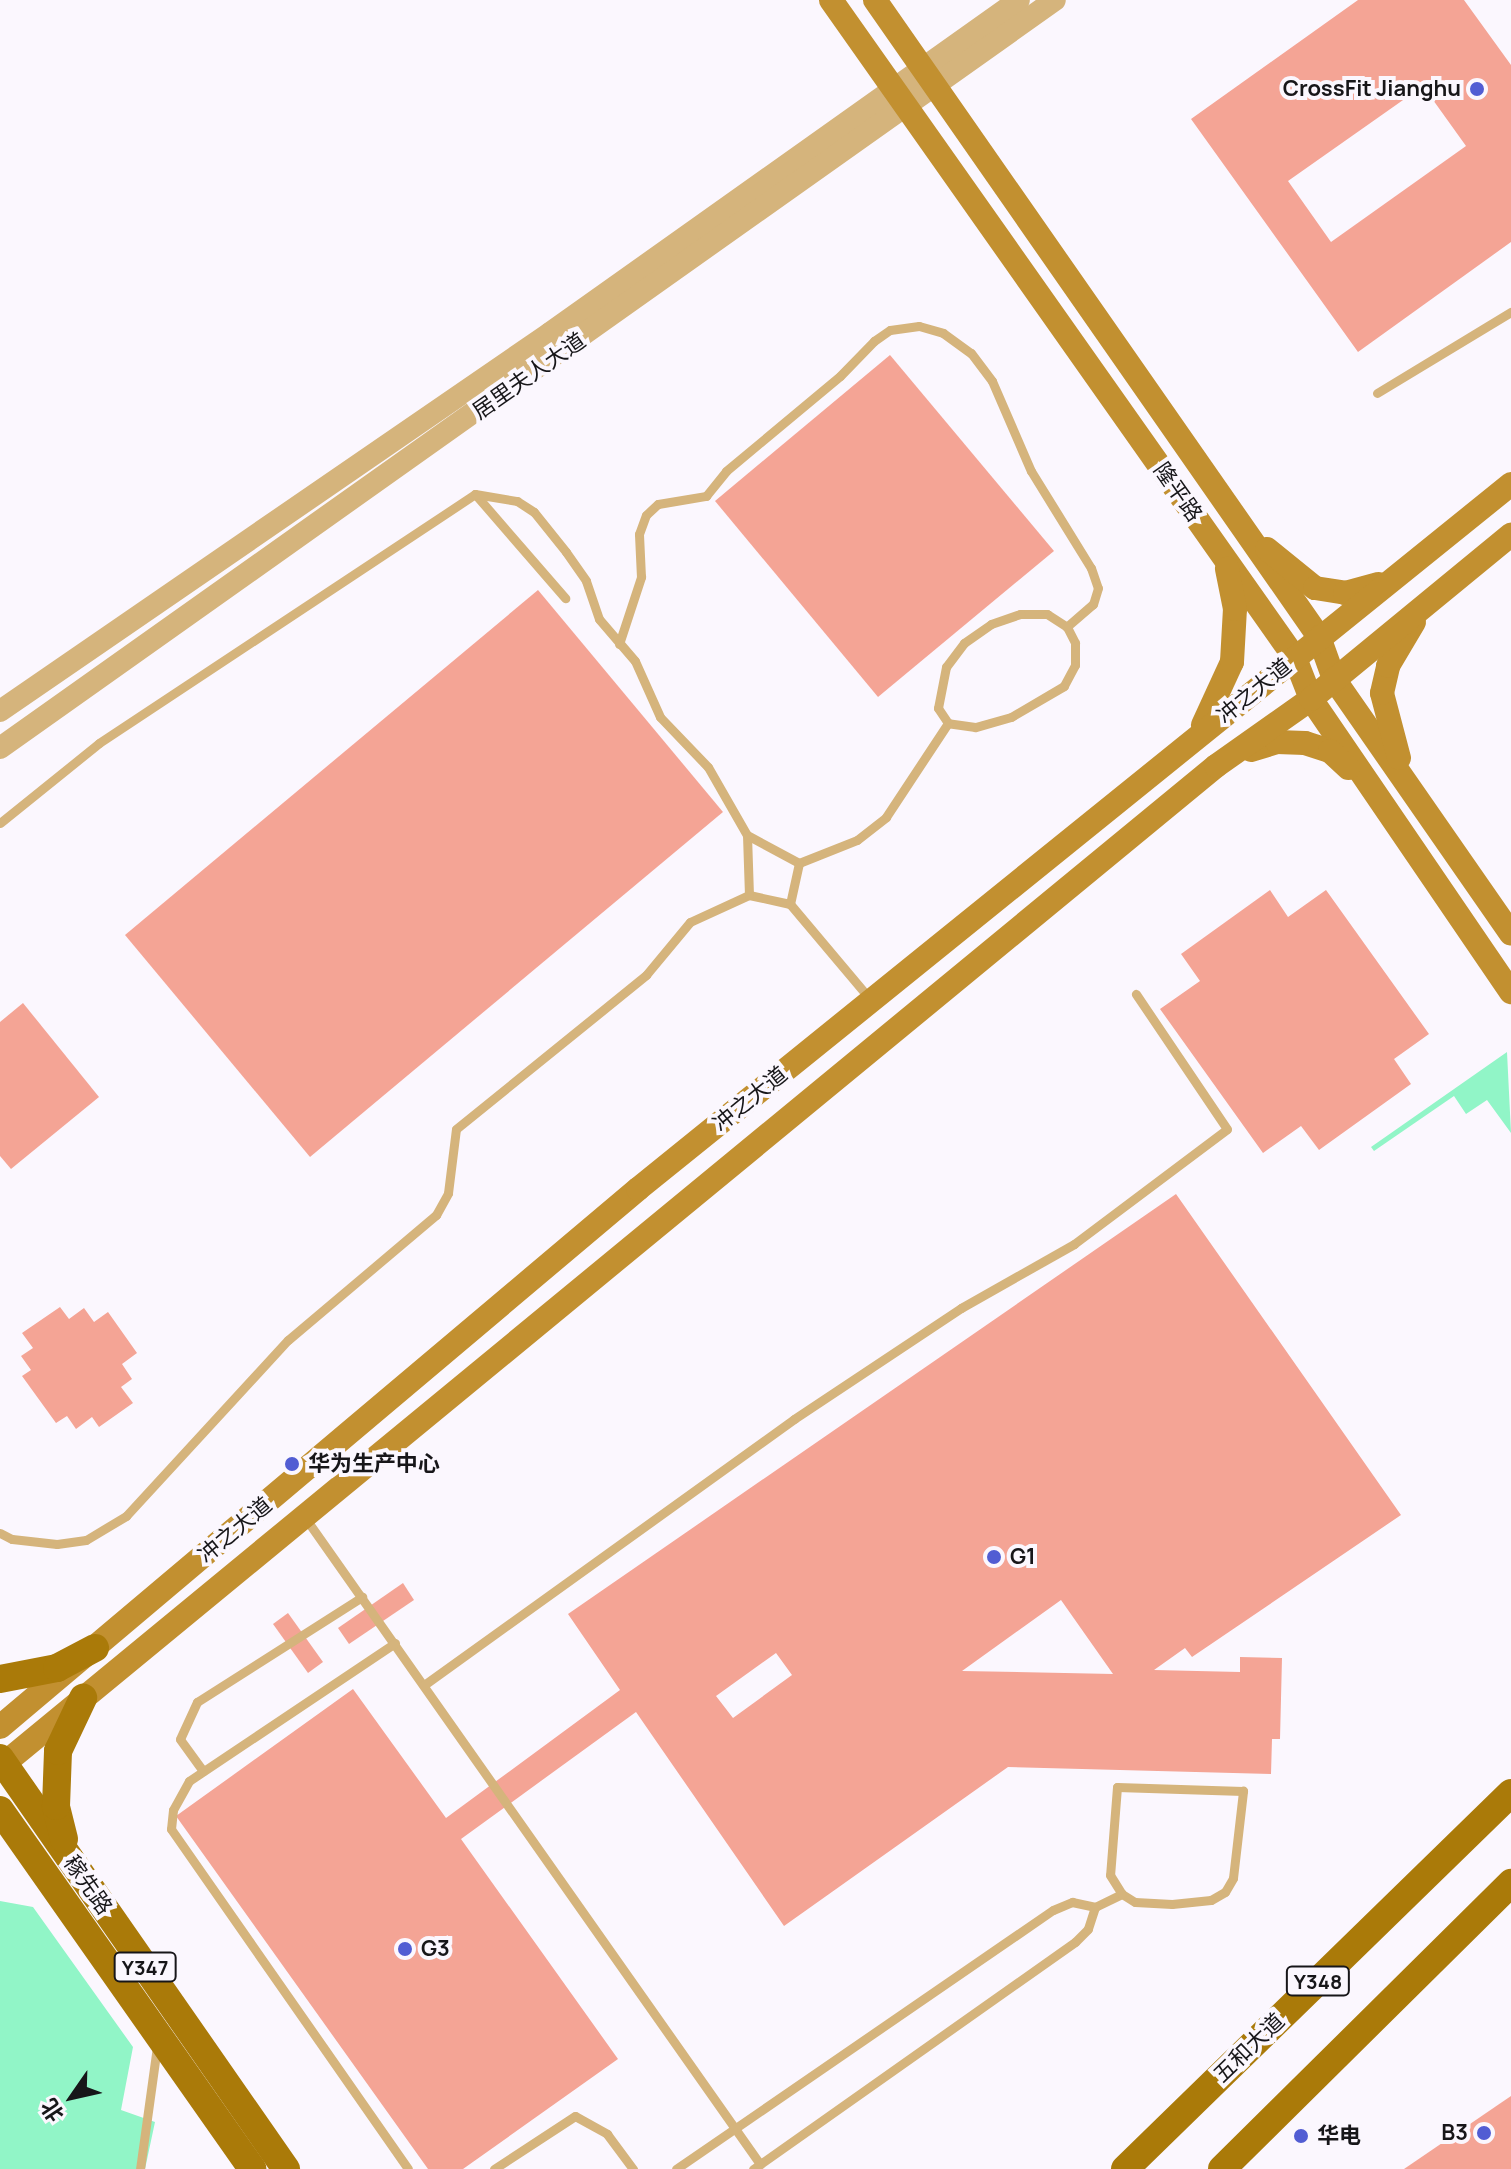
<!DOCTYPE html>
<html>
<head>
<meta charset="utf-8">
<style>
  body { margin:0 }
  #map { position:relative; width:1511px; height:2169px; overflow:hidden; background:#fbf7fe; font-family:Manrope,"Noto Sans SC",sans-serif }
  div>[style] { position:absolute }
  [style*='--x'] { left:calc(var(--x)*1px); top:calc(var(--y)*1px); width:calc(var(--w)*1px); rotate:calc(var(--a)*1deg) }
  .green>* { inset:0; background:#91f5c7 }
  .building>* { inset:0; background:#f4a495 }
  .service>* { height:9px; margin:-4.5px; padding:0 4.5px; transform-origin:4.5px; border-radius:4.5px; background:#d5b47c }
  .tertiary>* { height:22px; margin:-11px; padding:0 11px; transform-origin:11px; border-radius:11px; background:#d5b47c }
  .secondary>* { height:24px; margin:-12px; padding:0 12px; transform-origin:12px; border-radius:12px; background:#c29030 }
  .primary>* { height:28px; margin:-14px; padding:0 14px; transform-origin:14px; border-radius:14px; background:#aa7a09 }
  .dots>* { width:22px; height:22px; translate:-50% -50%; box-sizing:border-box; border:4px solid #fbf7fe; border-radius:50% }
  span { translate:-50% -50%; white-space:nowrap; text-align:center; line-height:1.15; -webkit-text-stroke:8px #fbf7fe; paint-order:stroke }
  .shield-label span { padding:2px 6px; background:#fbf7fe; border:2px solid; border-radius:6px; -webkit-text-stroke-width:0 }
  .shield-label { font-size:20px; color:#171619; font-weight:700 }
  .poi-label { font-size:22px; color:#171619; font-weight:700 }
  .right { translate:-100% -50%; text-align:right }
  .left { translate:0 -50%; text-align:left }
  .street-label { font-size:22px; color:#171619 }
  .north { position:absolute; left:32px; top:2057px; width:80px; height:80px; -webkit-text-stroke:6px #fbf7fe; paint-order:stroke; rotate:236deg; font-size:22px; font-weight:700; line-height:32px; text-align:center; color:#171619 }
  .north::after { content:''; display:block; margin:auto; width:28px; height:36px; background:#171619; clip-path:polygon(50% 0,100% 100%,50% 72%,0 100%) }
</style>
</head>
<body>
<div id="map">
  <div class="green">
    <div style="clip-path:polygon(1507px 1052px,1511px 1133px,1487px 1100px,1466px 1114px,1454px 1096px,1374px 1151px,1371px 1147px)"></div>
    <div style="clip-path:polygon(0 1901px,33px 1907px,133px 2047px,121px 2110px,155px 2122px,145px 2169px,0 2169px)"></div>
  </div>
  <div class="building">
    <div style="clip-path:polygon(evenodd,1358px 0,1464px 0,1511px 65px,1511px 242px,1358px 352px,1191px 119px,1358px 0,1423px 86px,1466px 146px,1331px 242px,1288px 181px,1423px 86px)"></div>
    <div style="clip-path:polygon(890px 355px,1054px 551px,878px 697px,715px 501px)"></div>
    <div style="clip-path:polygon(538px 590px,723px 812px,310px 1157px,125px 935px)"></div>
    <div style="clip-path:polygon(1270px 890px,1288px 917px,1326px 890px,1429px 1034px,1394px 1059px,1411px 1084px,1319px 1150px,1301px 1126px,1263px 1153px,1160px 1009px,1200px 981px,1181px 954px)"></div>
    <div style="clip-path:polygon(23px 1003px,99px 1097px,11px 1169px,0 1156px,0 1022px)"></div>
    <div style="clip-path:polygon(evenodd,1176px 1194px,1401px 1515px,1192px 1657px,1185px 1648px,1154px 1670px,1240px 1672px,1240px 1657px,1282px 1658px,1280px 1739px,1272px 1739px,1271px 1774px,1008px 1767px,784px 1926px,636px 1712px,461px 1839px,618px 2059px,463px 2169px,428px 2169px,176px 1816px,353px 1689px,446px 1818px,620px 1690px,568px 1614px,1176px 1194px,1061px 1600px,1113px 1674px,962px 1671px,1061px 1600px,1176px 1194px,776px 1653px,792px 1675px,733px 1718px,716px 1696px,776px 1653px)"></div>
    <div style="clip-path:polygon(60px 1307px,69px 1319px,84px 1308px,94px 1322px,108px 1312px,137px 1353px,122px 1364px,132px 1379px,121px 1387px,133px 1403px,99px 1427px,92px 1417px,76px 1429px,67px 1416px,56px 1423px,22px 1376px,31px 1370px,21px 1356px,33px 1348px,22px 1333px)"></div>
    <div style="clip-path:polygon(403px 1583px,414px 1600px,349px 1644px,338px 1628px)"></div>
    <div style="clip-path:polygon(288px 1613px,323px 1662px,308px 1673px,273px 1624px)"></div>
    <div style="clip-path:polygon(1511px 2096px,1511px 2169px,1404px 2169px)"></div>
  </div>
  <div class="service">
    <div style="--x:1377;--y:393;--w:157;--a:-31.2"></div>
    <div style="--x:475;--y:494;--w:138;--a:49.1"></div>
    <div style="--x:1020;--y:614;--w:27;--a:0"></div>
    <div style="--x:1047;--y:614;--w:24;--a:33"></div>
    <div style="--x:1067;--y:627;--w:18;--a:63"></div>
    <div style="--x:1075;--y:643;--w:22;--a:90"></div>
    <div style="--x:1075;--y:665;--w:24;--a:118"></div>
    <div style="--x:1064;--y:686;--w:61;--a:149.7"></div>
    <div style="--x:1011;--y:717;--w:37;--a:164"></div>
    <div style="--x:975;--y:727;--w:27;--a:-172"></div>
    <div style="--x:948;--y:723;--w:18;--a:-124"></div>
    <div style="--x:938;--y:708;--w:42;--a:-79"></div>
    <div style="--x:946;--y:667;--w:30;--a:-53"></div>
    <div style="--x:964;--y:643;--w:33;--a:-35"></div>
    <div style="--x:991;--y:624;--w:31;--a:-19"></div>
    <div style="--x:619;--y:644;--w:71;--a:-71.8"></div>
    <div style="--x:641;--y:577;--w:43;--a:-92.7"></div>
    <div style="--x:639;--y:534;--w:20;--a:-70"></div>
    <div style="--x:646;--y:515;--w:16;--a:-43"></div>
    <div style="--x:658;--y:504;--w:49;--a:-9.5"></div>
    <div style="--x:706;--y:496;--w:32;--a:-51"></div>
    <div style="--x:726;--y:471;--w:148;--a:-39.8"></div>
    <div style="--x:840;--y:376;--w:49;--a:-45.8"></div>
    <div style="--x:874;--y:341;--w:19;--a:-35"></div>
    <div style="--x:890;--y:330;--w:29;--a:-8"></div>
    <div style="--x:919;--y:326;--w:25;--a:16"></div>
    <div style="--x:943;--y:333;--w:34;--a:36"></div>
    <div style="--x:971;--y:353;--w:35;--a:53"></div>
    <div style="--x:992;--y:381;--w:98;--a:66.6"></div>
    <div style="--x:1031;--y:471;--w:114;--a:58.3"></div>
    <div style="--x:1091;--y:568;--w:21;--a:71"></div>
    <div style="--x:1098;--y:588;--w:17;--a:107"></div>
    <div style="--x:1093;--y:604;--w:35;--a:139"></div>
    <div style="--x:0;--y:823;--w:127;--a:-38.9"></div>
    <div style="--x:99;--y:743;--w:451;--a:-33.5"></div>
    <div style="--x:475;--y:494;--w:43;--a:9.5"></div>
    <div style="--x:517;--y:501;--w:20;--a:33"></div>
    <div style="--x:534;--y:512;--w:51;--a:51.3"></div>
    <div style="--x:566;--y:552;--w:35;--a:55"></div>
    <div style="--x:586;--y:581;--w:40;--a:71.1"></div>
    <div style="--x:599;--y:619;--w:55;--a:49.4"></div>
    <div style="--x:635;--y:661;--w:61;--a:65.9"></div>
    <div style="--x:660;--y:717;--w:69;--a:46.2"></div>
    <div style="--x:708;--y:767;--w:78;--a:60.2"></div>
    <div style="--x:799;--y:863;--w:62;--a:-21.6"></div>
    <div style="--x:857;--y:840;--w:37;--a:-38"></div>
    <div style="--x:886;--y:817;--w:113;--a:-56.6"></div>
    <div style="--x:790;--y:904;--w:124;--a:49.9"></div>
    <div style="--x:306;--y:1519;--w:789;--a:54.86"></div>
    <div style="--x:0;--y:1533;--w:13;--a:27"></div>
    <div style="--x:12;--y:1539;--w:45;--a:6.3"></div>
    <div style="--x:57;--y:1544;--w:29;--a:-8"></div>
    <div style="--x:86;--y:1540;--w:47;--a:-31"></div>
    <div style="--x:126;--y:1516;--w:239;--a:-47.4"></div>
    <div style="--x:288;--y:1340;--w:194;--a:-40.2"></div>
    <div style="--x:436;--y:1215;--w:25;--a:-61"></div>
    <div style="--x:448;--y:1193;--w:64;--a:-82.9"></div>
    <div style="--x:456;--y:1129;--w:245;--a:-39"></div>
    <div style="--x:646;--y:975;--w:69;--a:-50.3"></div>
    <div style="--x:690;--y:922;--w:65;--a:-24.6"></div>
    <div style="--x:749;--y:895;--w:42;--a:12.4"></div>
    <div style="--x:790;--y:904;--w:42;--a:-77.6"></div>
    <div style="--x:799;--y:863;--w:59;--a:-151.7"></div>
    <div style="--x:747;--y:835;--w:60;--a:88.1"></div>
    <div style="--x:395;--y:1643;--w:248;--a:146.2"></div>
    <div style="--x:189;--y:1781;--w:33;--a:119"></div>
    <div style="--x:173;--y:1810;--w:19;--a:96"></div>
    <div style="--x:171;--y:1829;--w:414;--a:55.1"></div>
    <div style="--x:424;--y:1685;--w:456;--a:-35.7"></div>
    <div style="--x:794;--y:1419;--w:201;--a:-33.6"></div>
    <div style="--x:961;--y:1308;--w:130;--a:-29.5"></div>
    <div style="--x:1074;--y:1244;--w:191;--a:-36.9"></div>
    <div style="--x:1227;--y:1129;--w:163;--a:-124"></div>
    <div style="--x:203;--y:1771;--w:39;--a:-126"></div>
    <div style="--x:180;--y:1739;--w:41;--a:-65.3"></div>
    <div style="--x:197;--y:1702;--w:196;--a:-32.5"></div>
    <div style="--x:1095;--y:1907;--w:30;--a:-26"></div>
    <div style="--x:1122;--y:1894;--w:15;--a:32"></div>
    <div style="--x:1135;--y:1902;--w:37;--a:3"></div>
    <div style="--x:1172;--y:1904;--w:39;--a:-6"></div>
    <div style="--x:1211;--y:1900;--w:16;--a:-30"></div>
    <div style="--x:1225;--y:1892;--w:16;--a:-60"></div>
    <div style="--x:1233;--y:1878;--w:88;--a:-83.4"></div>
    <div style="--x:1243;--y:1791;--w:126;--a:-178.2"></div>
    <div style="--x:1117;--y:1787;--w:88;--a:94.5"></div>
    <div style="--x:1110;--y:1875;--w:22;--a:58"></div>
    <div style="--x:140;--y:2169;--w:123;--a:-82.1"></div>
    <div style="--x:494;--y:2169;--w:97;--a:-33.2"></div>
    <div style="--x:575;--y:2116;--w:37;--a:29"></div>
    <div style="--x:607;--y:2134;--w:44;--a:53.4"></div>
    <div style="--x:676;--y:2169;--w:457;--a:-34.5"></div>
    <div style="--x:1053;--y:1910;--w:21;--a:-23"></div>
    <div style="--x:1072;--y:1902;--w:24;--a:12"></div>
    <div style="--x:1095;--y:1907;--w:23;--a:108"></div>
    <div style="--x:1088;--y:1929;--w:18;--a:135"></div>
    <div style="--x:1075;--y:1942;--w:394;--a:144.8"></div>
  </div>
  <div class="tertiary">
    <div style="--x:0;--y:711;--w:667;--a:-34.5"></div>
    <div style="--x:550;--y:333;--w:575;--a:-35.38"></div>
    <div style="--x:0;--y:748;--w:1293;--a:-35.34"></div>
  </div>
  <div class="secondary">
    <div style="--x:831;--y:0;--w:805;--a:54.81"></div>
    <div style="--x:1295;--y:658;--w:44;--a:68.7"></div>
    <div style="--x:1311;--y:699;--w:355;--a:55.7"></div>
    <div style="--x:875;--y:0;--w:776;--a:55.12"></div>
    <div style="--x:1319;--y:637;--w:45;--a:70.3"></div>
    <div style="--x:1334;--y:679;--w:310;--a:55.2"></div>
    <div style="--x:1267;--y:549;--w:62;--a:39.1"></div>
    <div style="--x:1315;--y:588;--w:30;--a:9"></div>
    <div style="--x:1345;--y:593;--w:35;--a:-15"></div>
    <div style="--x:1203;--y:725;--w:69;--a:-65.3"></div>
    <div style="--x:1232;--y:662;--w:53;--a:-86.8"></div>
    <div style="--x:1235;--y:609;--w:41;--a:-101.3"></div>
    <div style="--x:1251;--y:750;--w:27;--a:-17"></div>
    <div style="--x:1277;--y:742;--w:28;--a:2"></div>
    <div style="--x:1305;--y:743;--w:26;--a:18"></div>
    <div style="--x:1330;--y:751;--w:25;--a:43"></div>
    <div style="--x:1399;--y:758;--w:67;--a:-104.7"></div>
    <div style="--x:1382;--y:693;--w:28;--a:-77"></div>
    <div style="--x:1388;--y:666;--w:51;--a:-59.4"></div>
    <div style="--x:0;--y:1727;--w:835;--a:-40.14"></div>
    <div style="--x:638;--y:1189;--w:1122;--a:-38.92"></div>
    <div style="--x:0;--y:1767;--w:1575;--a:-39.46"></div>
    <div style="--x:1216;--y:766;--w:116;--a:-35.2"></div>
    <div style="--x:1311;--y:699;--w:259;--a:-39.4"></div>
  </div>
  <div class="primary">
    <div style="--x:0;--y:1679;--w:58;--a:-10.9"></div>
    <div style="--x:57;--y:1668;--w:43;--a:-27.8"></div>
    <div style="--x:0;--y:1758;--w:501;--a:55.17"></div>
    <div style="--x:0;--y:1810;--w:439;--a:54.9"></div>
    <div style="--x:64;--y:1839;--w:34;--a:-104"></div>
    <div style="--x:56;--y:1806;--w:55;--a:-87.9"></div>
    <div style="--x:58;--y:1751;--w:59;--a:-64.7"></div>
    <div style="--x:1125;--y:2169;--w:539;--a:-44.25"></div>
    <div style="--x:1222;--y:2169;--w:407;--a:-44.7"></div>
  </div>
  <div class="dots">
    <div style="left:1477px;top:89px;background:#525dd3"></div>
    <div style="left:292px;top:1464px;background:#525dd3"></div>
    <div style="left:994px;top:1557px;background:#525dd3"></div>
    <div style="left:405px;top:1949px;background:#525dd3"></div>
    <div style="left:1484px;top:2133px;background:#525dd3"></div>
    <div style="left:1301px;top:2136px;background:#525dd3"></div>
  </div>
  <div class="shield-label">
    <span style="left:145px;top:1967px">Y347</span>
    <span style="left:1318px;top:1981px">Y348</span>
  </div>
  <div class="poi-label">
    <span class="right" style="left:1461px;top:89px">CrossFit Jianghu</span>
    <span class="left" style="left:308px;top:1464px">华为生产中心</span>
    <span class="left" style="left:1010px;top:1557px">G1</span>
    <span class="left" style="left:421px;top:1949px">G3</span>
    <span class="right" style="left:1468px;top:2133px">B3</span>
    <span class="left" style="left:1317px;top:2136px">华电</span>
  </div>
  <div class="street-label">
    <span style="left:529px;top:376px;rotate:-35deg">居里夫人大道</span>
    <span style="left:1178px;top:492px;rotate:55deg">隆平路</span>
    <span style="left:1254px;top:691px;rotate:-39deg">冲之大道</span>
    <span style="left:750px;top:1099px;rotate:-39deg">冲之大道</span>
    <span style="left:235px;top:1530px;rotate:-40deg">冲之大道</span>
    <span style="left:88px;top:1885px;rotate:55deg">稼先路</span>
    <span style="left:1249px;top:2048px;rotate:-44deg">五和大道</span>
  </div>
  <div class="north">北</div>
</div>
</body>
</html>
